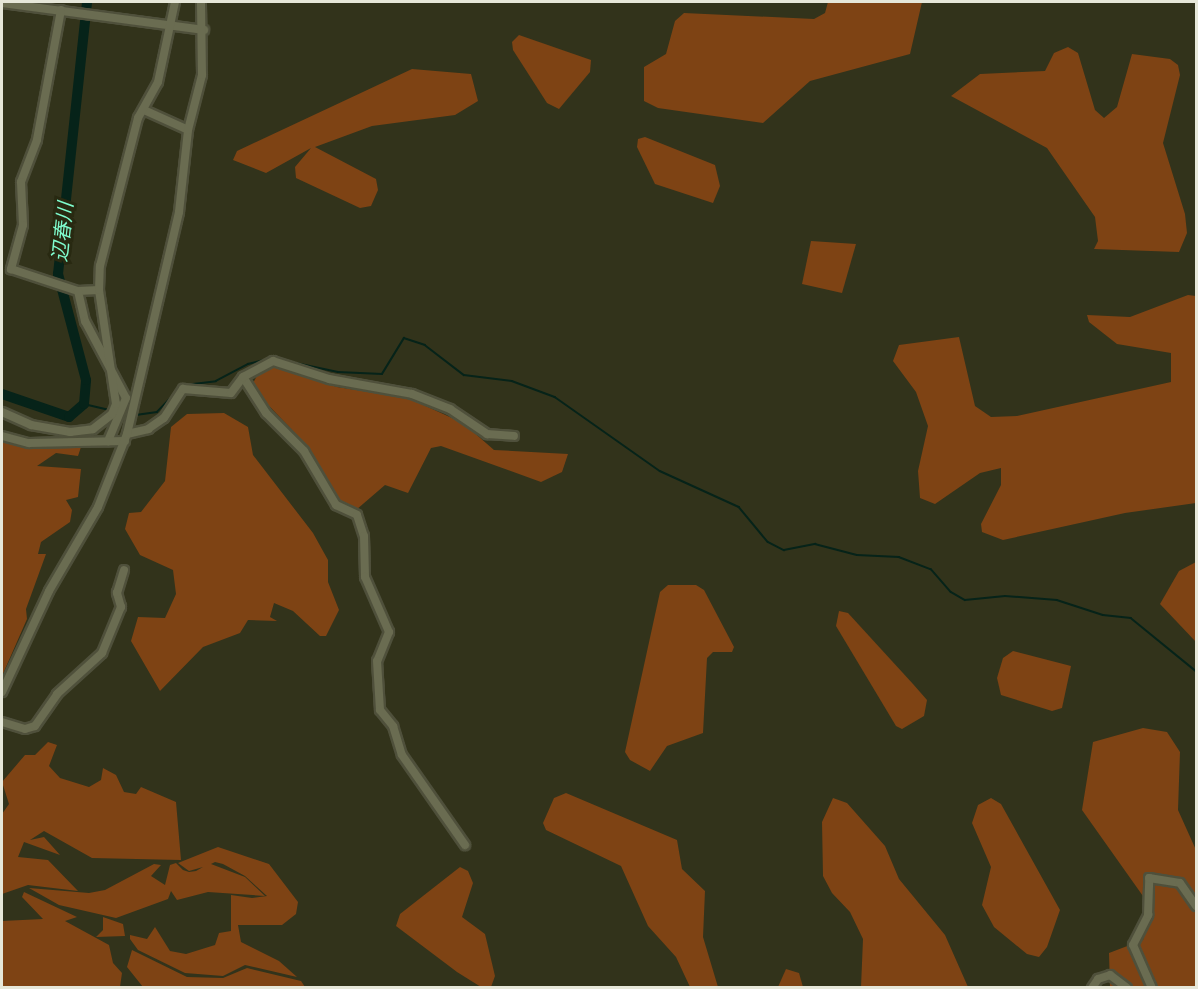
<!DOCTYPE html>
<html>
<head>
<meta charset="utf-8">
<style>
  body { margin:0 }
  #map { position:relative; width:1198px; height:989px; overflow:hidden; background:#32331b; font-family:"Libre Baskerville","Noto Sans JP",serif }
  div>[style] { position:absolute }
  [style*='--x'] { left:calc(var(--x)*1px); top:calc(var(--y)*1px); width:calc(var(--w)*1px); rotate:calc(var(--a)*1deg) }
  .green>* { inset:0; background:#7e4314 }
  .stream>* { height:1.5px; margin:-0.75px; padding:0 0.75px; transform-origin:0.75px; border-radius:0.75px; background:#062319 }
  .river>* { height:10px; margin:-5px; padding:0 5px; transform-origin:5px; border-radius:5px; background:#062319 }
  .roads { filter:drop-shadow(2px 0 #4f503b) drop-shadow(-2px 0 #4f503b) drop-shadow(0 2px #4f503b) drop-shadow(0 -2px #4f503b) }
  .minor>* { height:8px; margin:-4px; padding:0 4px; transform-origin:4px; border-radius:4px; background:#6a6c51 }
  span { translate:-50% -50%; white-space:nowrap; text-align:center; line-height:1.15; -webkit-text-stroke:6px #282911; paint-order:stroke }
  .water-label { font-size:20px; color:#7ffcce; font-style:italic }
  .frame { position:absolute; inset:0; border:3px solid #e6e7d9; pointer-events:none }
</style>
</head>
<body>
<div id="map">
  <div class="green">
    <div style="clip-path:polygon(828px 2px,922px 2px,910px 54px,810px 81px,763px 123px,658px 108px,644px 101px,644px 67px,666px 54px,675px 21px,684px 13px,814px 19px,825px 13px)"></div>
    <div style="clip-path:polygon(519px 35px,591px 60px,590px 72px,559px 109px,547px 103px,513px 50px,512px 42px)"></div>
    <div style="clip-path:polygon(1068px 47px,1078px 53px,1095px 110px,1104px 118px,1117px 107px,1132px 54px,1170px 59px,1178px 65px,1180px 75px,1163px 143px,1185px 214px,1187px 233px,1179px 252px,1094px 249px,1098px 241px,1095px 217px,1047px 148px,951px 96px,980px 74px,1045px 71px,1054px 53px)"></div>
    <div style="clip-path:polygon(412px 69px,471px 74px,478px 101px,455px 115px,372px 126px,315px 147px,376px 179px,378px 190px,371px 206px,360px 208px,296px 178px,295px 167px,311px 148px,266px 173px,233px 160px,237px 151px)"></div>
    <div style="clip-path:polygon(645px 137px,715px 165px,720px 186px,713px 203px,655px 184px,637px 147px,638px 139px)"></div>
    <div style="clip-path:polygon(811px 241px,856px 244px,842px 293px,802px 284px)"></div>
    <div style="clip-path:polygon(1188px 295px,1196px 296px,1196px 503px,1125px 513px,1003px 540px,982px 532px,981px 524px,1001px 485px,1001px 468px,980px 473px,935px 504px,920px 498px,918px 471px,928px 426px,916px 392px,893px 361px,899px 345px,959px 337px,975px 406px,991px 417px,1017px 416px,1171px 382px,1171px 353px,1117px 344px,1089px 322px,1087px 315px,1130px 317px)"></div>
    <div style="clip-path:polygon(275px 366px,337px 387px,408px 398px,463px 423px,494px 450px,568px 454px,562px 472px,541px 482px,441px 446px,431px 448px,408px 493px,385px 485px,356px 510px,349px 509px,334px 501px,298px 436px,251px 387px,260px 370px)"></div>
    <div style="clip-path:polygon(224px 413px,248px 427px,253px 455px,313px 533px,328px 560px,328px 582px,339px 610px,326px 636px,320px 636px,293px 611px,274px 603px,270px 617px,277px 621px,248px 620px,240px 633px,203px 647px,160px 691px,131px 641px,138px 617px,165px 618px,176px 594px,173px 570px,140px 555px,125px 529px,129px 513px,141px 512px,165px 481px,171px 427px,187px 414px)"></div>
    <div style="clip-path:polygon(2px 441px,25px 447px,81px 447px,78px 456px,56px 453px,37px 466px,81px 469px,78px 497px,66px 500px,72px 510px,70px 522px,41px 542px,38px 554px,46px 554px,26px 609px,27px 619px,2px 676px)"></div>
    <div style="clip-path:polygon(1196px 562px,1196px 642px,1160px 604px,1179px 571px)"></div>
    <div style="clip-path:polygon(668px 585px,696px 585px,704px 590px,734px 647px,732px 652px,713px 652px,707px 658px,703px 733px,667px 746px,650px 771px,630px 760px,625px 752px,660px 592px)"></div>
    <div style="clip-path:polygon(839px 611px,848px 613px,913px 684px,927px 700px,924px 716px,902px 729px,896px 726px,836px 626px)"></div>
    <div style="clip-path:polygon(1013px 651px,1071px 666px,1062px 708px,1052px 711px,1001px 695px,997px 678px,1003px 658px)"></div>
    <div style="clip-path:polygon(1143px 728px,1167px 732px,1180px 752px,1178px 810px,1196px 850px,1196px 987px,1110px 987px,1109px 953px,1143px 940px,1150px 906px,1082px 810px,1093px 742px)"></div>
    <div style="clip-path:polygon(48px 742px,57px 745px,49px 766px,60px 778px,89px 787px,101px 780px,103px 768px,116px 775px,124px 792px,136px 794px,141px 787px,176px 802px,181px 860px,92px 858px,44px 831px,30px 840px,44px 837px,60px 855px,24px 842px,18px 857px,48px 860px,78px 891px,28px 885px,2px 894px,2px 814px,9px 804px,2px 782px,25px 755px,35px 755px)"></div>
    <div style="clip-path:polygon(566px 793px,677px 840px,682px 869px,705px 891px,703px 937px,718px 987px,690px 987px,676px 957px,648px 926px,621px 866px,546px 830px,543px 823px,554px 798px)"></div>
    <div style="clip-path:polygon(833px 798px,847px 803px,885px 846px,899px 879px,945px 935px,968px 987px,861px 987px,863px 939px,850px 912px,832px 893px,823px 876px,822px 822px)"></div>
    <div style="clip-path:polygon(991px 798px,1001px 804px,1060px 910px,1047px 947px,1039px 957px,1027px 954px,994px 927px,982px 905px,991px 867px,972px 823px,978px 805px)"></div>
    <div style="clip-path:polygon(218px 847px,269px 864px,298px 902px,296px 914px,282px 925px,238px 925px,241px 942px,279px 961px,297px 977px,245px 965px,223px 976px,185px 973px,138px 950px,130px 939px,130px 935px,147px 939px,155px 927px,170px 951px,186px 954px,215px 945px,219px 933px,231px 931px,231px 895px,252px 898px,267px 896px,245px 876px,223px 864px,215px 862px,211px 864px,245px 877px,265px 896px,208px 892px,177px 900px,171px 891px,168px 899px,116px 918px,59px 905px,29px 888px,89px 893px,105px 890px,154px 864px,161px 865px,151px 876px,165px 885px,170px 865px,176px 863px,183px 870px,189px 872px,196px 871px,203px 867px,189px 871px,178px 863px)"></div>
    <div style="clip-path:polygon(460px 867px,468px 871px,473px 883px,462px 917px,485px 934px,495px 976px,491px 987px,481px 987px,457px 972px,396px 926px,400px 914px)"></div>
    <div style="clip-path:polygon(24px 892px,77px 917px,65px 921px,109px 945px,113px 963px,122px 973px,120px 987px,2px 987px,2px 921px,43px 919px,22px 897px)"></div>
    <div style="clip-path:polygon(103px 917px,123px 924px,125px 936px,96px 937px,103px 930px)"></div>
    <div style="clip-path:polygon(132px 950px,187px 977px,223px 978px,247px 968px,301px 981px,305px 987px,143px 987px,127px 967px)"></div>
    <div style="clip-path:polygon(786px 969px,799px 973px,803px 987px,778px 987px)"></div>
  </div>
  <div class="stream">
    <div style="--x:282;--y:360;--w:57;--a:12.1"></div>
    <div style="--x:338;--y:372;--w:44;--a:2.6"></div>
    <div style="--x:382;--y:374;--w:42;--a:-58.6"></div>
    <div style="--x:404;--y:338;--w:22;--a:18"></div>
    <div style="--x:425;--y:345;--w:49;--a:37.6"></div>
    <div style="--x:464;--y:375;--w:48;--a:7.1"></div>
    <div style="--x:512;--y:381;--w:46;--a:20.4"></div>
    <div style="--x:555;--y:397;--w:128;--a:35.2"></div>
    <div style="--x:660;--y:471;--w:87;--a:24.5"></div>
    <div style="--x:739;--y:507;--w:45;--a:50.4"></div>
    <div style="--x:768;--y:542;--w:18;--a:27"></div>
    <div style="--x:784;--y:550;--w:32;--a:-11"></div>
    <div style="--x:815;--y:544;--w:43;--a:14.7"></div>
    <div style="--x:857;--y:555;--w:42;--a:2.7"></div>
    <div style="--x:899;--y:557;--w:34;--a:21"></div>
    <div style="--x:931;--y:569;--w:30;--a:49"></div>
    <div style="--x:951;--y:592;--w:16;--a:30"></div>
    <div style="--x:965;--y:600;--w:40;--a:-5.7"></div>
    <div style="--x:1005;--y:596;--w:52;--a:4.4"></div>
    <div style="--x:1057;--y:600;--w:48;--a:18.1"></div>
    <div style="--x:1103;--y:615;--w:28;--a:6"></div>
    <div style="--x:1131;--y:618;--w:84;--a:39.2"></div>
    <div style="--x:185;--y:385;--w:31;--a:-7"></div>
    <div style="--x:216;--y:381;--w:36;--a:-28"></div>
    <div style="--x:248;--y:364;--w:21;--a:-14"></div>
    <div style="--x:84;--y:404;--w:28;--a:13"></div>
    <div style="--x:136;--y:415;--w:21;--a:-8"></div>
    <div style="--x:157;--y:412;--w:35;--a:-46"></div>
  </div>
  <div class="river">
    <div style="--x:2;--y:394;--w:71;--a:18.9"></div>
    <div style="--x:69;--y:417;--w:20;--a:-41"></div>
    <div style="--x:84;--y:404;--w:24;--a:-85"></div>
    <div style="--x:86;--y:380;--w:110;--a:-104.8"></div>
    <div style="--x:58;--y:274;--w:274;--a:-83.9"></div>
  </div>
  <div class="roads">
    <div class="minor">
      <div style="--x:2;--y:3;--w:204;--a:7.6"></div>
      <div style="--x:61;--y:10;--w:132;--a:100.5"></div>
      <div style="--x:37;--y:140;--w:45;--a:110.9"></div>
      <div style="--x:21;--y:182;--w:43;--a:87.3"></div>
      <div style="--x:23;--y:225;--w:46;--a:105.3"></div>
      <div style="--x:11;--y:269;--w:71;--a:18.2"></div>
      <div style="--x:78;--y:291;--w:21;--a:-3"></div>
      <div style="--x:144;--y:110;--w:48;--a:24.4"></div>
      <div style="--x:78;--y:291;--w:31;--a:77"></div>
      <div style="--x:85;--y:321;--w:87;--a:62"></div>
      <div style="--x:126;--y:398;--w:47;--a:112.7"></div>
      <div style="--x:243;--y:377;--w:43;--a:57.4"></div>
      <div style="--x:266;--y:413;--w:54;--a:45"></div>
      <div style="--x:304;--y:451;--w:63;--a:59.3"></div>
      <div style="--x:336;--y:505;--w:23;--a:25"></div>
      <div style="--x:357;--y:515;--w:22;--a:72"></div>
      <div style="--x:364;--y:536;--w:41;--a:88.6"></div>
      <div style="--x:365;--y:577;--w:60;--a:66.4"></div>
      <div style="--x:389;--y:632;--w:31;--a:112"></div>
      <div style="--x:377;--y:661;--w:49;--a:86.5"></div>
      <div style="--x:380;--y:710;--w:21;--a:51"></div>
      <div style="--x:393;--y:726;--w:30;--a:73"></div>
      <div style="--x:402;--y:755;--w:110;--a:55"></div>
      <div style="--x:2;--y:412;--w:32;--a:24"></div>
      <div style="--x:31;--y:425;--w:40;--a:10"></div>
      <div style="--x:70;--y:432;--w:23;--a:-7"></div>
      <div style="--x:93;--y:429;--w:24;--a:-38"></div>
      <div style="--x:112;--y:414;--w:11;--a:-68"></div>
      <div style="--x:116;--y:404;--w:115;--a:-98.5"></div>
      <div style="--x:99;--y:290;--w:24;--a:-88"></div>
      <div style="--x:100;--y:266;--w:153;--a:-75.6"></div>
      <div style="--x:138;--y:118;--w:41;--a:-60.9"></div>
      <div style="--x:158;--y:82;--w:82;--a:-78"></div>
      <div style="--x:127;--y:434;--w:22;--a:-13"></div>
      <div style="--x:148;--y:429;--w:19;--a:-35"></div>
      <div style="--x:164;--y:418;--w:35;--a:-57"></div>
      <div style="--x:183;--y:389;--w:48;--a:4.8"></div>
      <div style="--x:231;--y:393;--w:20;--a:-53"></div>
      <div style="--x:243;--y:377;--w:34;--a:-28"></div>
      <div style="--x:273;--y:361;--w:59;--a:17.8"></div>
      <div style="--x:329;--y:379;--w:84;--a:10.2"></div>
      <div style="--x:412;--y:394;--w:41;--a:21.5"></div>
      <div style="--x:450;--y:409;--w:45;--a:34"></div>
      <div style="--x:487;--y:434;--w:27;--a:4"></div>
      <div style="--x:2;--y:436;--w:28;--a:15"></div>
      <div style="--x:29;--y:443;--w:96;--a:-1.2"></div>
      <div style="--x:2;--y:692;--w:111;--a:-65"></div>
      <div style="--x:49;--y:591;--w:97;--a:-59.7"></div>
      <div style="--x:98;--y:507;--w:79;--a:-68.3"></div>
      <div style="--x:127;--y:434;--w:228;--a:-76.8"></div>
      <div style="--x:179;--y:212;--w:82;--a:-83.7"></div>
      <div style="--x:188;--y:130;--w:57;--a:-75.7"></div>
      <div style="--x:202;--y:75;--w:73;--a:-90.8"></div>
      <div style="--x:2;--y:722;--w:24;--a:17"></div>
      <div style="--x:25;--y:729;--w:10;--a:-17"></div>
      <div style="--x:35;--y:726;--w:39;--a:-55"></div>
      <div style="--x:57;--y:694;--w:61;--a:-42.3"></div>
      <div style="--x:102;--y:653;--w:50;--a:-67.6"></div>
      <div style="--x:121;--y:607;--w:15;--a:-106"></div>
      <div style="--x:117;--y:593;--w:24;--a:-73"></div>
      <div style="--x:1092;--y:988;--w:11;--a:-56"></div>
      <div style="--x:1098;--y:979;--w:13;--a:-18"></div>
      <div style="--x:1110;--y:975;--w:21;--a:37"></div>
      <div style="--x:1152;--y:988;--w:47;--a:-113.8"></div>
      <div style="--x:1133;--y:945;--w:34;--a:-63"></div>
      <div style="--x:1148;--y:915;--w:37;--a:-88"></div>
      <div style="--x:1149;--y:878;--w:31;--a:9"></div>
      <div style="--x:1180;--y:883;--w:28;--a:55"></div>
    </div>
  </div>
  <div class="water-label">
    <span style="left:63px;top:232px;rotate:-84deg">辺春川</span>
  </div>
  <div class="frame"></div>
</div>
</body>
</html>
